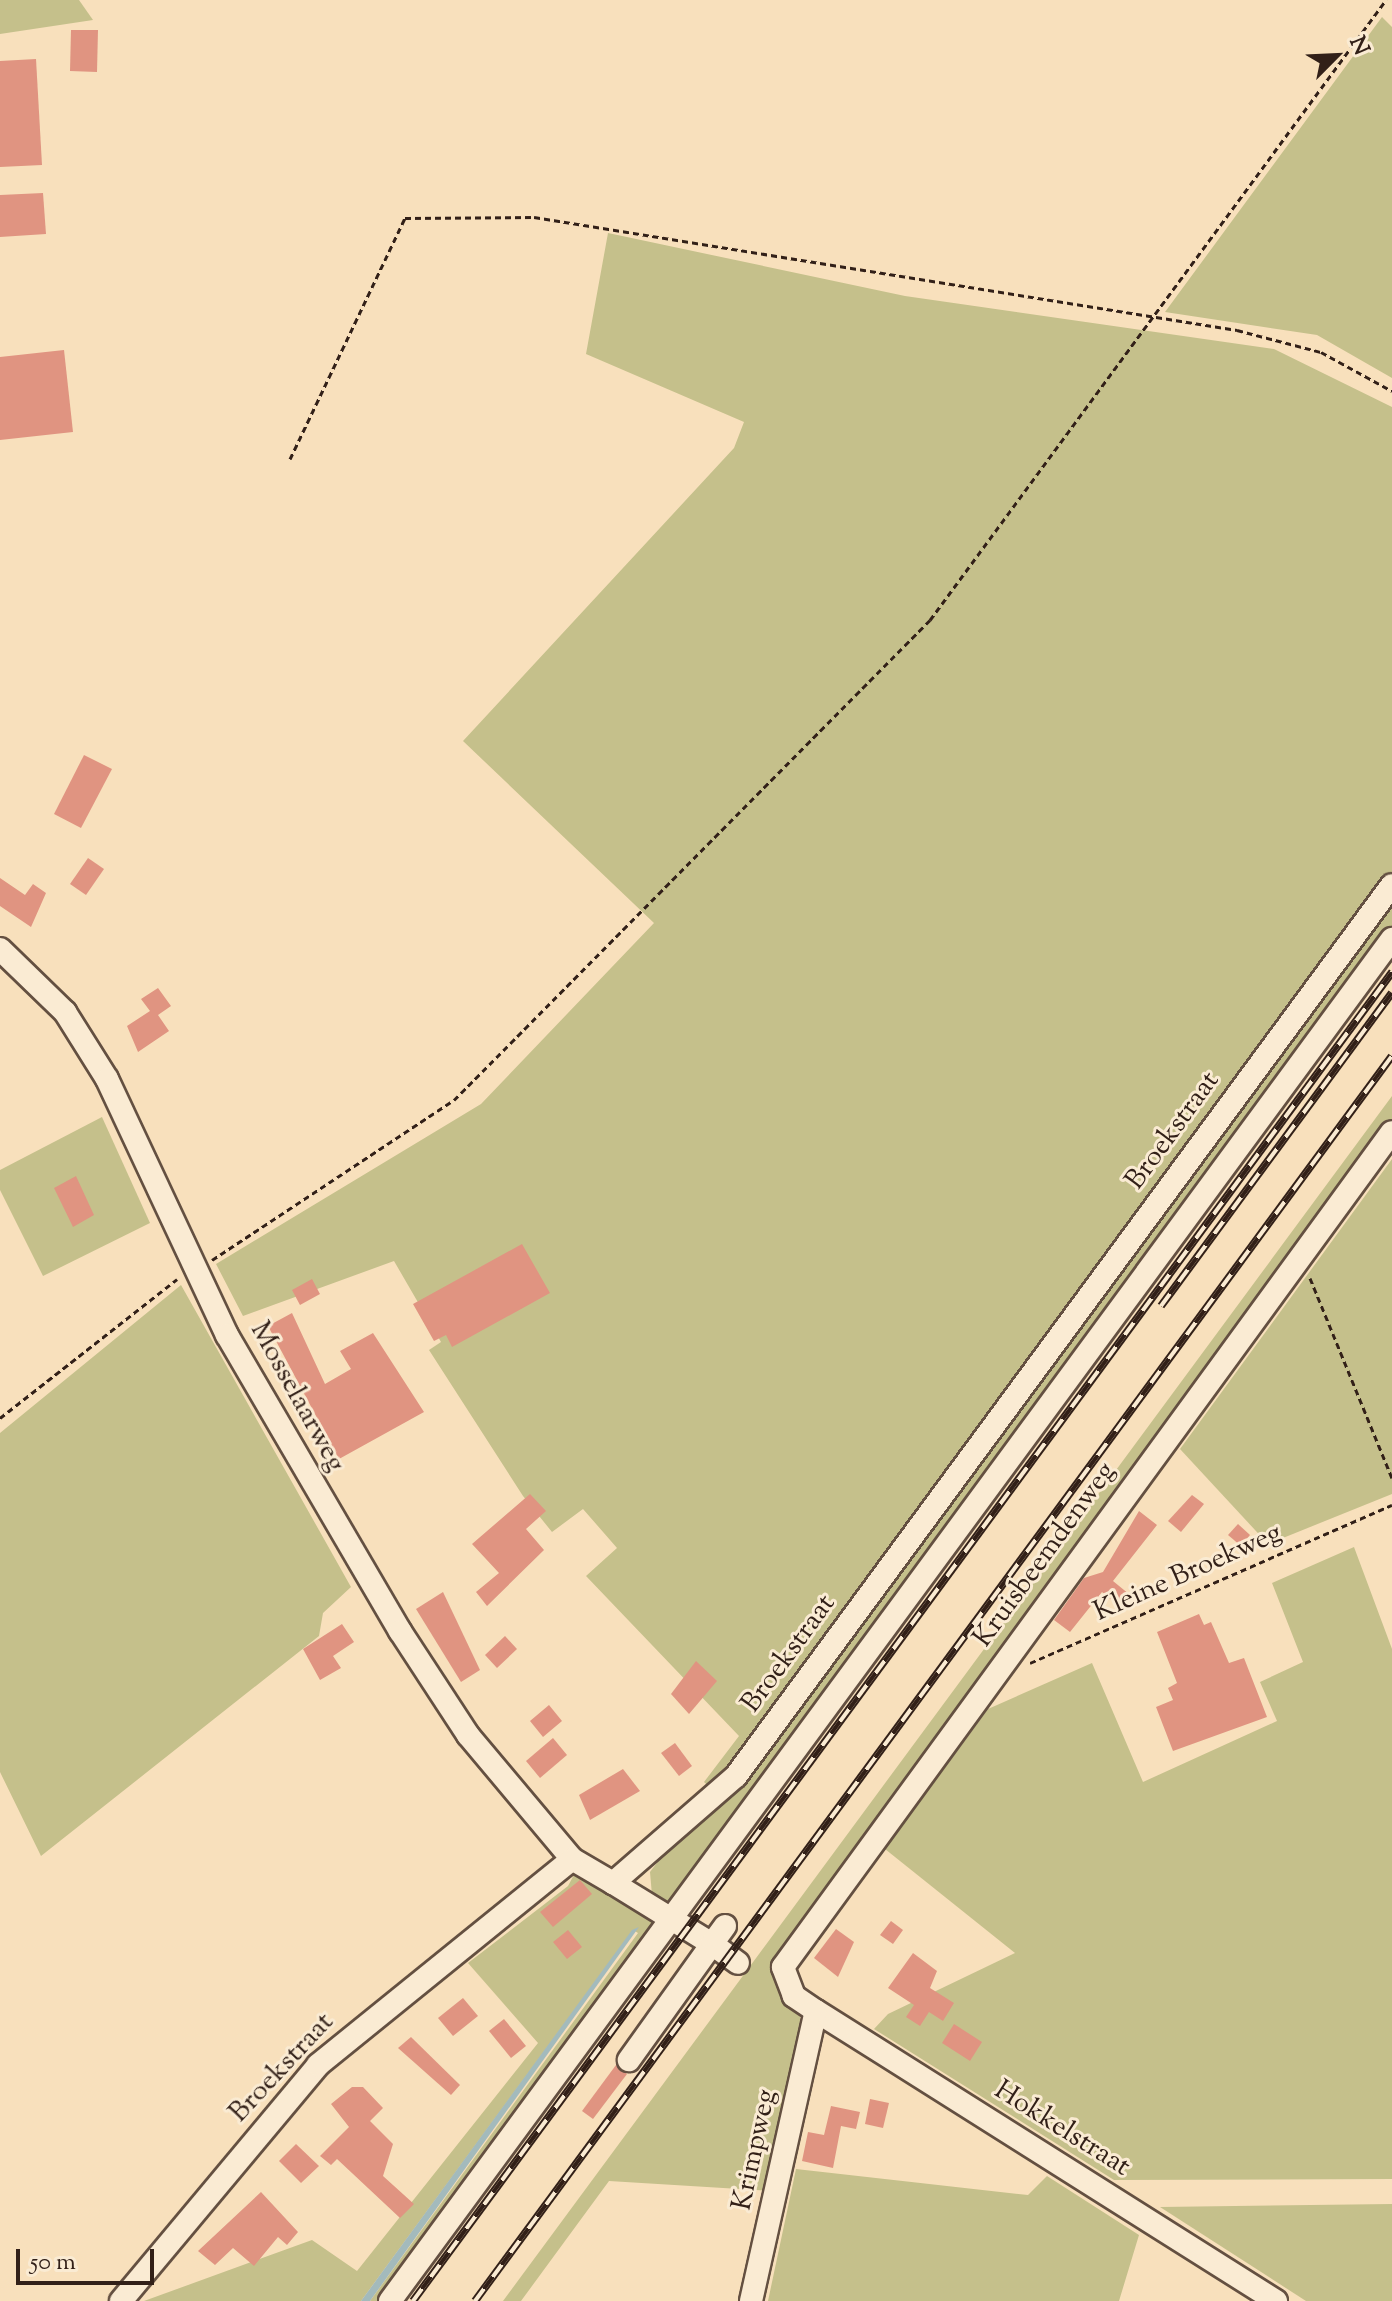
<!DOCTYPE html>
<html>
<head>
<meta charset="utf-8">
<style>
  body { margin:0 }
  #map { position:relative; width:1392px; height:2301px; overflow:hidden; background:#f8e0bc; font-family:"Sorts Mill Goudy",serif }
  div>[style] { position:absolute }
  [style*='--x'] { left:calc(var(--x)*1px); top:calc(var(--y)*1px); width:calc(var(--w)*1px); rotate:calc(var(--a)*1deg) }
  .green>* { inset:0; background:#c5c08b }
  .water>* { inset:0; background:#a3babc }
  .building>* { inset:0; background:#e09481 }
  .path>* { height:3px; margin-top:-1.5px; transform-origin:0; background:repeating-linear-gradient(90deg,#322018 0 6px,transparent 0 10px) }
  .roads { filter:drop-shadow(2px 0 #645041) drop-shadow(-2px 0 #645041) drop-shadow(0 2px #645041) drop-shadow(0 -2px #645041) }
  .minor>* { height:22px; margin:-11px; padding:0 11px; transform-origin:11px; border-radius:11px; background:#faebd3 }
  .rail>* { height:8px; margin-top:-4px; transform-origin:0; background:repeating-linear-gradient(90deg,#faebd3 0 15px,#322018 0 30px); box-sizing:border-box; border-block:2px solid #322018 }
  span { translate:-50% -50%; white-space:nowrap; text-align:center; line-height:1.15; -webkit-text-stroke:6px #faebd3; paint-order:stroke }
  .street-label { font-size:28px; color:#322018 }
  .north { position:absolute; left:1296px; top:16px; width:80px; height:80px; -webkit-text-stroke:6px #faebd3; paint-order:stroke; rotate:66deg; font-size:22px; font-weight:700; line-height:32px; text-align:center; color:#322018 }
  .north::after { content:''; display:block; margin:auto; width:28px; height:36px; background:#322018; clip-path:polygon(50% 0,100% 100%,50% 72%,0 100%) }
  .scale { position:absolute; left:16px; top:2249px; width:138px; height:36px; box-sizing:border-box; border:4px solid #322018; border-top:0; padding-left:10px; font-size:24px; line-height:28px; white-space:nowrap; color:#322018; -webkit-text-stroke:6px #faebd3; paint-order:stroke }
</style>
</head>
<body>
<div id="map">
  <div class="green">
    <div style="clip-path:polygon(0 0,79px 0,93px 20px,0 34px)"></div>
    <div style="clip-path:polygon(1382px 17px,1392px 27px,1392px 378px,1317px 335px,1165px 312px)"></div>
    <div style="clip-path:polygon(608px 233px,905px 296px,1274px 349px,1392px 407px,1392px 878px,713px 1790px,704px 1782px,739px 1736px,586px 1576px,617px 1548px,583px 1509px,552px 1532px,523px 1496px,429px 1350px,441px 1342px,394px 1261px,243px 1316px,216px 1264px,481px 1104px,654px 923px,463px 741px,734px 448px,744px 422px,586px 354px)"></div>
    <div style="clip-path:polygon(1392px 892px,1392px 956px,674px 1907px,652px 1895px,650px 1872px)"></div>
    <div style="clip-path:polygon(1392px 1096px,1392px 1123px,782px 1956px,802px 2024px,771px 2191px,609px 2181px,521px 2301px,503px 2301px)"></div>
    <div style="clip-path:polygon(102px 1117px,150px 1223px,43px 1276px,0 1190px,0 1170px)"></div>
    <div style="clip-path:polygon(1392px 1159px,1392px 1494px,1268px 1544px,1180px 1449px)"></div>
    <div style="clip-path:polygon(181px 1285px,351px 1587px,323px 1613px,319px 1636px,41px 1856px,0 1772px,0 1433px)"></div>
    <div style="clip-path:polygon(1354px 1547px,1392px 1649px,1392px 2179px,1114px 2180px,874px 2029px,888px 2014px,1015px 1953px,885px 1849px,988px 1709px,1092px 1663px,1143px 1782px,1277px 1721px,1260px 1682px,1303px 1662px,1272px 1583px)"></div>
    <div style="clip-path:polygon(576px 1871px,666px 1921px,397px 2301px,370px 2301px,638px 1933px,633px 1930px,361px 2301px,144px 2301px,312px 2240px,357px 2271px,538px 2043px,468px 1963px,568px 1886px)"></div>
    <div style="clip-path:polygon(796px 2169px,1028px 2195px,1047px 2176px,1139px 2235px,1119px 2301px,768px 2301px)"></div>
    <div style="clip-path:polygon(1392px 2204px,1392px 2301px,1306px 2301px,1160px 2207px)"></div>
  </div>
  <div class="water">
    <div style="clip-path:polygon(639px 1927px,370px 2301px,361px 2301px,632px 1930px)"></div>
  </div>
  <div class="building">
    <div style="clip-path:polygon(71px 30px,98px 30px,97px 72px,70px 71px)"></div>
    <div style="clip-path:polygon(36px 59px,42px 165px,0 167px,0 61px)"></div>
    <div style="clip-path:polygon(43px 193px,46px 234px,0 237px,0 195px)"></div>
    <div style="clip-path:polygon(64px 350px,73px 432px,0 440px,0 357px)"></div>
    <div style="clip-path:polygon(84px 755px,112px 769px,81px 828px,54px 814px)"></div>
    <div style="clip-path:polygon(88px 858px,104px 869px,86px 895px,70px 884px)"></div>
    <div style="clip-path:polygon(0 878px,25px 895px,33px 884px,46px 893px,31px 927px,0 906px)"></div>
    <div style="clip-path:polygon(158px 988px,171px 1006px,158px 1015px,169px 1031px,138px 1052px,127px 1026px,150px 1011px,141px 999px)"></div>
    <div style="clip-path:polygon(76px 1176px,94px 1215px,73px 1227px,54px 1188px)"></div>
    <div style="clip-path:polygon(522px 1244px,550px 1293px,452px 1347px,446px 1335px,434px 1341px,413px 1304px)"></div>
    <div style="clip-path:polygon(312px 1279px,320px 1294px,300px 1305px,292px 1290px)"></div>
    <div style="clip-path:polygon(292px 1313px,325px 1384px,351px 1369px,340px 1351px,373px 1333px,424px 1412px,339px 1459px,268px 1326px)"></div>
    <div style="clip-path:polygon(530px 1494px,546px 1511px,526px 1529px,544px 1550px,487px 1606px,476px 1592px,499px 1573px,472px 1544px)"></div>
    <div style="clip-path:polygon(1192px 1495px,1204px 1504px,1181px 1532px,1168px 1521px)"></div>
    <div style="clip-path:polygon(1139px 1511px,1157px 1525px,1113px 1581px,1135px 1599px,1125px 1611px,1102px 1592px,1070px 1632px,1054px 1620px,1084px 1578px,1103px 1572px)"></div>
    <div style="clip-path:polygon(1238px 1524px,1250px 1535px,1241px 1546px,1228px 1535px)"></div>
    <div style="clip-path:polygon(443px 1592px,480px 1670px,461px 1682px,416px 1609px)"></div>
    <div style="clip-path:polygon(1199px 1614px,1204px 1625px,1211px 1622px,1229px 1663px,1244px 1658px,1267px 1717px,1173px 1751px,1156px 1707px,1173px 1700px,1168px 1688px,1177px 1683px,1157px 1632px)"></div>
    <div style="clip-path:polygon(342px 1624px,354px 1642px,333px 1656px,341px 1668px,320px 1680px,303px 1649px)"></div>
    <div style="clip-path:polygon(505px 1636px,517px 1649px,497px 1668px,485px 1655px)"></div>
    <div style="clip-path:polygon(696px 1661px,717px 1681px,689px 1714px,671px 1694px)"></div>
    <div style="clip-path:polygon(549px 1705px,562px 1721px,543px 1737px,530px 1721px)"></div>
    <div style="clip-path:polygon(553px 1738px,567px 1755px,540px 1778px,526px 1761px)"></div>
    <div style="clip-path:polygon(675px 1743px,692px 1766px,679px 1776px,661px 1753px)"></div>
    <div style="clip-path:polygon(623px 1769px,640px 1791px,590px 1820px,579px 1795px)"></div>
    <div style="clip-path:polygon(580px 1880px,592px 1894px,553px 1927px,540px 1912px)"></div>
    <div style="clip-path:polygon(891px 1921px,903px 1930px,893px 1944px,880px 1935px)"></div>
    <div style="clip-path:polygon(836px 1929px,854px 1942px,838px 1977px,814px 1958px)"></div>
    <div style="clip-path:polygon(568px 1930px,582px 1947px,567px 1959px,553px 1942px)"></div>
    <div style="clip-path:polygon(913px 1953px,937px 1971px,930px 1988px,954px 2003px,943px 2021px,929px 2012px,920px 2026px,906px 2017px,914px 2005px,888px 1988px)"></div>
    <div style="clip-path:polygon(463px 1998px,478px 2016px,453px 2036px,438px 2018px)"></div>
    <div style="clip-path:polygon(504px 2019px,526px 2046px,511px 2058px,489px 2031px)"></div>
    <div style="clip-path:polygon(954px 2024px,982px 2042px,970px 2061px,942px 2043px)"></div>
    <div style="clip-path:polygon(411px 2037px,460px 2085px,451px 2095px,398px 2048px)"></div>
    <div style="clip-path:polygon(616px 2065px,627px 2074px,593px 2119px,582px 2111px)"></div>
    <div style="clip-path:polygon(352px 2087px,363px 2087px,383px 2108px,370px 2121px,393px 2144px,383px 2176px,414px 2204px,400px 2218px,337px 2159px,331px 2165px,320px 2156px,349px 2127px,331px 2104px)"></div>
    <div style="clip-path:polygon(870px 2099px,889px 2103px,883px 2128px,865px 2124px)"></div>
    <div style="clip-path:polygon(831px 2106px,860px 2112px,856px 2129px,841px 2126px,833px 2168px,802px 2161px,808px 2132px,824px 2135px)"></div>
    <div style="clip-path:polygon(296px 2144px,319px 2166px,301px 2183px,279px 2161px)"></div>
    <div style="clip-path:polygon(261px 2192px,298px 2232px,287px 2245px,278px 2237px,254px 2266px,233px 2248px,215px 2265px,198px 2251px)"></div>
  </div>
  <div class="path">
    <div style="--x:290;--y:459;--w:267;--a:-64.5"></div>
    <div style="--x:405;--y:218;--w:129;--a:-0.4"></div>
    <div style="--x:534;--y:217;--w:712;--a:9.13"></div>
    <div style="--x:1237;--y:330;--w:87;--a:14.7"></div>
    <div style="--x:1321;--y:352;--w:81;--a:28.8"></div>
    <div style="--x:212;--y:1260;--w:290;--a:-33.5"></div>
    <div style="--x:454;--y:1100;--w:676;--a:-45.24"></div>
    <div style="--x:930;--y:620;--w:770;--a:-53.67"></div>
    <div style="--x:1310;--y:1278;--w:216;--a:67.7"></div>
    <div style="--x:0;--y:1418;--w:225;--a:-38.1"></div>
    <div style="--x:1030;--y:1663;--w:395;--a:-23.6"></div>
  </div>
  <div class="roads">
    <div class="minor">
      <div style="--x:0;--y:949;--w:91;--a:44.1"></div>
      <div style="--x:65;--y:1012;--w:79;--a:57.9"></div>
      <div style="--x:107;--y:1079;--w:283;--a:64.9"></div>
      <div style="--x:227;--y:1335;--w:343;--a:59.7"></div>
      <div style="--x:400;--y:1631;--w:124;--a:56.8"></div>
      <div style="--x:468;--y:1735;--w:162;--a:50"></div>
      <div style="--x:572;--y:1859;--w:48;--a:30.3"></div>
      <div style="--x:613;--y:1883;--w:163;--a:-41"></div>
      <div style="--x:736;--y:1776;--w:1106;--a:-53.64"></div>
      <div style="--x:613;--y:1883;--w:116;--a:31.6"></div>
      <div style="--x:712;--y:1944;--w:143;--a:125.6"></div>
      <div style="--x:725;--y:1926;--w:22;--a:126"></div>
      <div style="--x:712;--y:1944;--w:32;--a:36"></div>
      <div style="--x:121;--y:2301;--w:307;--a:-50.1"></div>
      <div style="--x:318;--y:2065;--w:327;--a:-39"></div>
      <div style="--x:390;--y:2301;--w:1691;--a:-53.66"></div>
      <div style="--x:751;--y:2301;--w:297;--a:-77.4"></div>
      <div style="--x:1276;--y:2301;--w:544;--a:-147.77"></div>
      <div style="--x:816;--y:2011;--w:27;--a:-146"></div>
      <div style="--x:794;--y:1996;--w:31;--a:-111"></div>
      <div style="--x:783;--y:1967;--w:1033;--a:-53.9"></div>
    </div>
  </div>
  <div class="rail">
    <div style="--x:1161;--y:1306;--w:389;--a:-53.6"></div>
    <div style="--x:413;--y:2301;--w:1651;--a:-53.62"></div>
    <div style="--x:475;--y:2301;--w:1546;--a:-53.63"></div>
  </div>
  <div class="street-label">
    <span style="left:1173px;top:1131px;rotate:-54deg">Broekstraat</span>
    <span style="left:297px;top:1397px;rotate:61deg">Mosselaarweg</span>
    <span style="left:1045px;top:1555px;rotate:-54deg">Kruisbeemdenweg</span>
    <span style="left:1188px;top:1573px;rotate:-24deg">Kleine Broekweg</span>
    <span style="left:789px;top:1654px;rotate:-54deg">Broekstraat</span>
    <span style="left:282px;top:2068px;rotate:-47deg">Broekstraat</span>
    <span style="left:1062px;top:2129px;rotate:32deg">Hokkelstraat</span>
    <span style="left:755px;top:2150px;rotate:-78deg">Krimpweg</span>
  </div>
  <div class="north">N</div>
  <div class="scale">50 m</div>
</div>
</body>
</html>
